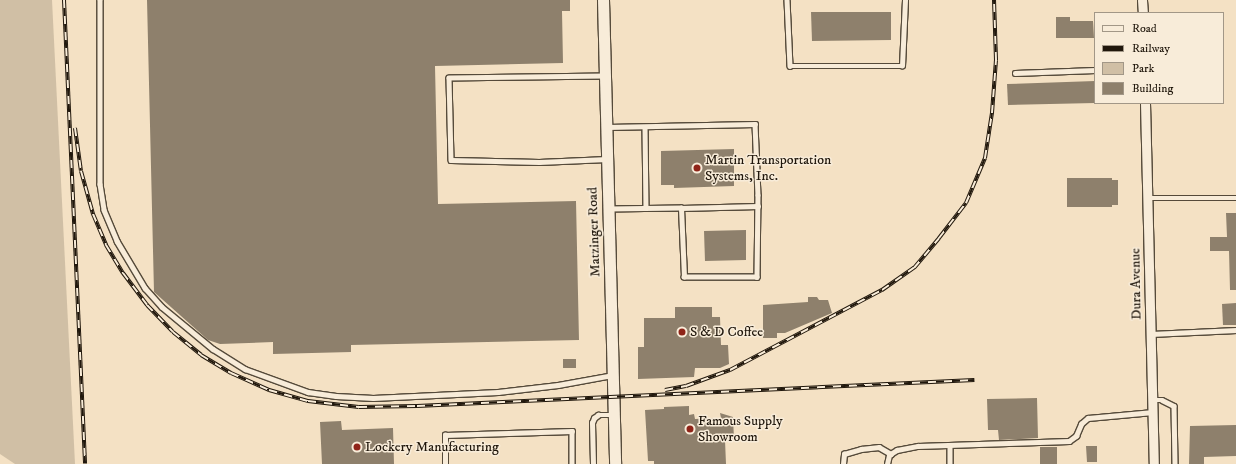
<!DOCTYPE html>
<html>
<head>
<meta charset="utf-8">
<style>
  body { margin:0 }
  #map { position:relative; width:1236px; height:464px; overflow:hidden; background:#f4e1c4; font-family:"IM FELL DW Pica",serif }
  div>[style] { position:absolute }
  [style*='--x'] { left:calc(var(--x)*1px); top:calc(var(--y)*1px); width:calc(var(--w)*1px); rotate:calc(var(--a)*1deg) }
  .green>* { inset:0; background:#d0bfa5 }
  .building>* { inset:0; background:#8e806c }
  .roads { filter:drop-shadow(1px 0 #554a3a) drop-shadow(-1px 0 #554a3a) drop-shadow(0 1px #554a3a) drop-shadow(0 -1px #554a3a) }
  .service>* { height:4.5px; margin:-2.25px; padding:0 2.25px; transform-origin:2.25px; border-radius:2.25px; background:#f8ecd9 }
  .minor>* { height:9px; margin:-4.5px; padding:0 4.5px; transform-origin:4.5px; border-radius:4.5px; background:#f8ecd9 }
  .tertiary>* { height:11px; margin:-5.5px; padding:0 5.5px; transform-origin:5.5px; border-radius:5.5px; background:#f8ecd9 }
  .rail>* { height:4px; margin-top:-2px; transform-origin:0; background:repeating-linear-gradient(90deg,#f8ecd9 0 8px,#20170c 0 16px); box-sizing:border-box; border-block:1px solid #20170c }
  .dots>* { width:11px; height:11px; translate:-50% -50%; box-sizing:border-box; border:2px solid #f8ecd9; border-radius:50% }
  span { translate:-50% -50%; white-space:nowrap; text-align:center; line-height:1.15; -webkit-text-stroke:3px #f8ecd9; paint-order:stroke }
  .poi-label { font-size:14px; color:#20170c }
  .left { translate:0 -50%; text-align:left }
  .street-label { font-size:14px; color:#20170c }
  .legend { position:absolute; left:1094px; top:12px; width:130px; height:92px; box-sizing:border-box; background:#f8ecd9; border:1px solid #a29787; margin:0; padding:5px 7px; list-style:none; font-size:12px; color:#20170c }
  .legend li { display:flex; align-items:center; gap:8px; height:20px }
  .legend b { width:20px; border:1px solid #a29787 }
</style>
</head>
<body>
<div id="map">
  <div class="green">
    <div style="clip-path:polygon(0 0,52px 0,75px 464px,15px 464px,0 454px)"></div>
  </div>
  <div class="building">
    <div style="clip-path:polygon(147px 0,570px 0,570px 11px,562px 11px,563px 63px,435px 66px,438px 204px,576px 201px,579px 340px,351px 345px,351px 352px,273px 354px,273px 342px,220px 344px,208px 340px,154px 292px)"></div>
    <div style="clip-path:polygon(811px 12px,891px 12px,891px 40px,812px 41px)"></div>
    <div style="clip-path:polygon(1056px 17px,1070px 17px,1070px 21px,1093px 21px,1094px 38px,1056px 38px)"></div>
    <div style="clip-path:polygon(1095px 81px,1095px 103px,1008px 105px,1007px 84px)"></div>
    <div style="clip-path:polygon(734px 149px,734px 186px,674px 188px,674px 185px,661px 185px,661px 151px)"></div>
    <div style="clip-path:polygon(1067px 178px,1112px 178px,1112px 180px,1118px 180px,1118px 205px,1112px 205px,1112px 207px,1067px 207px)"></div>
    <div style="clip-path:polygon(1226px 213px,1236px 213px,1236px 290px,1230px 290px,1229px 251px,1210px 251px,1210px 237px,1227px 237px)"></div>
    <div style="clip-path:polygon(746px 230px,746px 260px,705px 261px,704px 231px)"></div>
    <div style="clip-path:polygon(808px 297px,817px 297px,819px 300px,828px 300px,832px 313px,785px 333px,777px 333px,777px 338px,763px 338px,763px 305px,808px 302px)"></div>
    <div style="clip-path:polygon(1236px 303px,1236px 325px,1223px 325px,1222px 304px)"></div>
    <div style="clip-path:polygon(675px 307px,712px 307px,712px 317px,720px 317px,721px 345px,728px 345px,729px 364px,720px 368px,695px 368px,694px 377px,638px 379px,638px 347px,644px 347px,644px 318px,675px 318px)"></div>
    <div style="clip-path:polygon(563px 359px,576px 359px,576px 368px,563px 368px)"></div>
    <div style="clip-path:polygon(1037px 398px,1038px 438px,999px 440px,998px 430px,988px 430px,987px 399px)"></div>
    <div style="clip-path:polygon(689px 406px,689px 415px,694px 414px,695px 419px,721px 418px,720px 413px,733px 417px,734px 439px,725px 440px,726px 464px,654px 464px,654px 461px,648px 461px,645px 410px,664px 409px,664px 407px)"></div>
    <div style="clip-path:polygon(341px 421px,342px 430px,393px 428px,394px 464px,322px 464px,320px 422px)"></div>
    <div style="clip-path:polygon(1236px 425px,1236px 456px,1204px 457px,1204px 464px,1189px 464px,1190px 426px)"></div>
    <div style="clip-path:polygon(1086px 446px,1097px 446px,1097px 462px,1087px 462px)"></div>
    <div style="clip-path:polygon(1040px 447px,1057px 447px,1057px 464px,1040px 464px)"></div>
  </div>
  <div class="roads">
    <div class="service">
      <div style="--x:100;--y:0;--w:184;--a:90"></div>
      <div style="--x:100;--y:184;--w:26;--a:81"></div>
      <div style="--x:104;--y:210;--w:34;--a:67"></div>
      <div style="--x:117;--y:241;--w:55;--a:59.2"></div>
      <div style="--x:145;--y:288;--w:25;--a:48"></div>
      <div style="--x:162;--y:307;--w:66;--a:39.5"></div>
      <div style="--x:213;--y:349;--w:38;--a:32"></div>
      <div style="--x:245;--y:369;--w:67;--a:20.1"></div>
      <div style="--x:308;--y:392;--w:28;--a:8"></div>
      <div style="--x:336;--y:396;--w:37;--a:3"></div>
      <div style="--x:373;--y:398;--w:125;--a:-2.7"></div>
      <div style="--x:498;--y:392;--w:60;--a:-6.7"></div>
      <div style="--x:558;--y:385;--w:56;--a:-10.3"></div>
      <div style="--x:787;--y:0;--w:66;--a:87.4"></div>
      <div style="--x:790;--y:66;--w:112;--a:0"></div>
      <div style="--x:902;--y:66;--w:66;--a:-87.4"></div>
      <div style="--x:1015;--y:73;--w:80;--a:-2.1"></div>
      <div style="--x:605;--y:76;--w:156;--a:179.3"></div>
      <div style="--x:449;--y:78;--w:82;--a:88.6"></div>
      <div style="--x:451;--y:160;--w:88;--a:1.3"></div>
      <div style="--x:539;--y:162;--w:68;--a:-2.5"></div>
      <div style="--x:607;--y:127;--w:148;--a:-1.2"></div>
      <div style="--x:755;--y:124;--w:71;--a:87.6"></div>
      <div style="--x:758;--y:195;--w:82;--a:90.7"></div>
      <div style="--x:757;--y:277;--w:73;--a:180"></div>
      <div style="--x:684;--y:277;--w:69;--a:-92.5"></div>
      <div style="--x:681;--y:208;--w:72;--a:179.2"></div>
      <div style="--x:645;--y:127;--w:81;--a:89.3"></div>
      <div style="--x:1147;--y:198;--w:89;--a:0"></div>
      <div style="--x:681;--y:208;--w:77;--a:-1.5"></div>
      <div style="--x:1151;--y:334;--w:85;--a:-2.7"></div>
      <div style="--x:1152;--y:400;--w:10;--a:0"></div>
      <div style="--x:1162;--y:400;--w:13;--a:27"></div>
      <div style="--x:1174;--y:406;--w:58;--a:89"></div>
      <div style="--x:950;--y:445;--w:19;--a:90"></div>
      <div style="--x:445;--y:464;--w:29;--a:-90"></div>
      <div style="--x:445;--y:435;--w:127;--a:-1.8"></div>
      <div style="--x:572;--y:431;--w:33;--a:90"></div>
      <div style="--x:593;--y:464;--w:41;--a:-91.4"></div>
      <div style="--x:592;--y:423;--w:5;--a:-68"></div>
      <div style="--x:594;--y:418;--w:5;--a:-37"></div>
      <div style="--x:598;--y:415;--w:15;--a:0"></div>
      <div style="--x:843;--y:464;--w:10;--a:-84"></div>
      <div style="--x:844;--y:454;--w:18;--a:-16"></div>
      <div style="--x:861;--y:449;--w:18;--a:-6"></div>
      <div style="--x:879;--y:447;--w:14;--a:30"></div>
      <div style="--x:887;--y:464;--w:9;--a:-77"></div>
      <div style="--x:889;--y:455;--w:9;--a:-32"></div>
      <div style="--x:897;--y:450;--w:21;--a:-11"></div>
      <div style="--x:918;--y:446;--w:151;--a:-1.9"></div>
      <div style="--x:1069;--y:441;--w:9;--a:-36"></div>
      <div style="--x:1076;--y:436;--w:13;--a:-67"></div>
      <div style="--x:1081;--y:424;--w:9;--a:-41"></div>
      <div style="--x:1088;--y:418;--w:65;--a:-5.3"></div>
    </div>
    <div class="minor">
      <div style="--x:1142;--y:0;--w:13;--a:86"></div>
      <div style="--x:1145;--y:103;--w:361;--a:88.6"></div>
    </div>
    <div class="tertiary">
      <div style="--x:603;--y:0;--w:464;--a:88.5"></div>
    </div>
  </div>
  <div class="rail">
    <div style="--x:64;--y:0;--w:464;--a:87.4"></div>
    <div style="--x:75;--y:128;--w:43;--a:82.1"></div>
    <div style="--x:81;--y:171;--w:45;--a:74.4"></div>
    <div style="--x:93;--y:214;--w:34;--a:67"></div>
    <div style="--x:106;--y:245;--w:33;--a:59"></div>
    <div style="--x:123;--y:273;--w:40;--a:53"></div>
    <div style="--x:147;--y:305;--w:37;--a:46"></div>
    <div style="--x:173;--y:332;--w:36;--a:39"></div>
    <div style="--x:201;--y:355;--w:35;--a:31"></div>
    <div style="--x:231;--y:373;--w:42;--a:24.1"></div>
    <div style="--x:269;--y:390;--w:41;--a:15.8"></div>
    <div style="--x:308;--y:401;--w:51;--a:6.7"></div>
    <div style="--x:359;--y:407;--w:58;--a:-1"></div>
    <div style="--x:417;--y:406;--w:558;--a:-2.67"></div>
    <div style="--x:665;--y:390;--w:21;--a:-11"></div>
    <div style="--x:686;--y:386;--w:47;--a:-20"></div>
    <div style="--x:730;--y:370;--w:172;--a:-27.8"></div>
    <div style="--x:882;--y:290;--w:39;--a:-35"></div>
    <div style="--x:914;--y:268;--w:39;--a:-50"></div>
    <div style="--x:939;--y:238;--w:44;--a:-52.4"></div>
    <div style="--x:966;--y:203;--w:49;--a:-67.1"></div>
    <div style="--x:985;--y:158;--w:46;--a:-81.2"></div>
    <div style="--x:992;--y:113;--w:53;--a:-85.7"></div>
    <div style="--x:996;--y:60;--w:60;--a:-91.9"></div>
  </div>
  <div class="dots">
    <div style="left:697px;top:168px;background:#8f2418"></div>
    <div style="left:682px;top:332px;background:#8f2418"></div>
    <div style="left:690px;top:429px;background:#8f2418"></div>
    <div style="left:357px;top:447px;background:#8f2418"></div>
  </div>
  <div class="poi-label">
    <span class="left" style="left:705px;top:168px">Martin Transportation<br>Systems, Inc.</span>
    <span class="left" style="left:690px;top:332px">S &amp; D Coffee</span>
    <span class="left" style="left:698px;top:429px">Famous Supply<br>Showroom</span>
    <span class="left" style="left:365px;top:447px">Lockery Manufacturing</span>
  </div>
  <div class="street-label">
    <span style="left:594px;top:232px;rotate:-92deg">Matzinger Road</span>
    <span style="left:1136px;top:284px;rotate:-91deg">Dura Avenue</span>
  </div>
  <ul class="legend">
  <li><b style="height:5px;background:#f8ecd9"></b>Road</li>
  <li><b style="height:5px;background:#20170c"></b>Railway</li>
  <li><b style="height:11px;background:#d0bfa5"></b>Park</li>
  <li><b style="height:11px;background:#8e806c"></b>Building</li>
  </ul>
</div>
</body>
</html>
